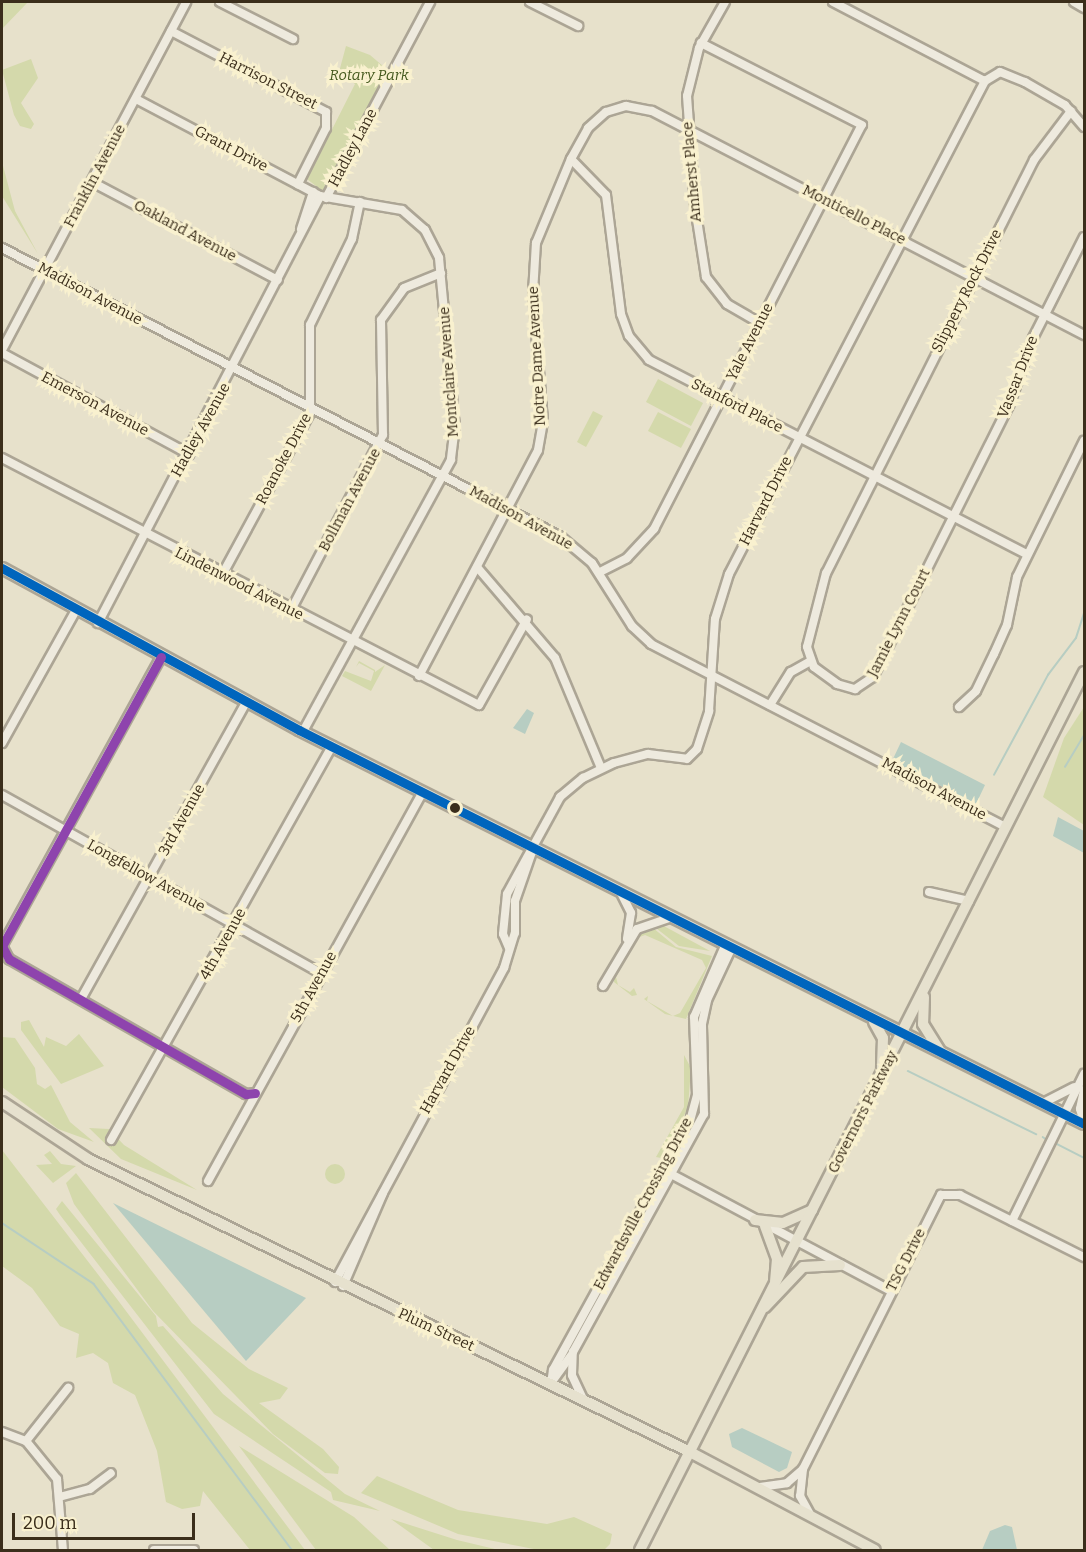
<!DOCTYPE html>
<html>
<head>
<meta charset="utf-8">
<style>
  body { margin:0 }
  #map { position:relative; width:1086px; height:1552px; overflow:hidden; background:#e7e1cb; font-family:Bitter,serif }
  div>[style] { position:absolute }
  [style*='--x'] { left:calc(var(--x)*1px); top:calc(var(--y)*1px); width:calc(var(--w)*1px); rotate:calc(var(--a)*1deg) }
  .green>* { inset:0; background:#d4d9ab }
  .round { border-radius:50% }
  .water>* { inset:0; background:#b7cdc2 }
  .stream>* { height:1.5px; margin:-0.75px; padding:0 0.75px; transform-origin:0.75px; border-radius:0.75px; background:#b7cdc2 }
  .roads { filter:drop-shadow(2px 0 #aca595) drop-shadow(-2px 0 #aca595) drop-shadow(0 2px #aca595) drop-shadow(0 -2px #aca595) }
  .minor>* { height:8px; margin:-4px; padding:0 4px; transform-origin:4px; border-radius:4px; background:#eeeade }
  .major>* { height:10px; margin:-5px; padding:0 5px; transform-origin:5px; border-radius:5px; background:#e6e1ce }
  .bus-1>* { height:9px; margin:-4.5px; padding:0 4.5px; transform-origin:4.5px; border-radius:4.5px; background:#0065bd }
  .bus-2>* { height:9px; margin:-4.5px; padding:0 4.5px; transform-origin:4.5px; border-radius:4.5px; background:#8e44ad }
  .dots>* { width:16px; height:16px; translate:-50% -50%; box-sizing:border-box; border:3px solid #f9f1cf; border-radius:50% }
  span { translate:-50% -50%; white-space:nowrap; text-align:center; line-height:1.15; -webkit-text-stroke:6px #f9f1cf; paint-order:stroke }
  .park-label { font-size:15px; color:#465a1f; font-style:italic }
  .street-label { font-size:15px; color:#3b2e1b }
  .frame { position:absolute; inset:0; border:3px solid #3b2e1b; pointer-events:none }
  .scale { position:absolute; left:12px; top:1513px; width:183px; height:27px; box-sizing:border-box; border:3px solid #3b2e1b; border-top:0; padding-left:8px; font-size:18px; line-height:21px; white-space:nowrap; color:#3b2e1b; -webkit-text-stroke:4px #f9f1cf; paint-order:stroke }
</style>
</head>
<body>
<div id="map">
  <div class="green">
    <div style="clip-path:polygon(2px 2px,28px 2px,2px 29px)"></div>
    <div style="clip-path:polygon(346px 46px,370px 55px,390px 72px,325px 193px,307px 179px,355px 84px,339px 72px)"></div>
    <div style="clip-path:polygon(31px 59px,38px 78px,21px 103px,34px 124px,31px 129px,20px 126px,14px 115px,2px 70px)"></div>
    <div style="clip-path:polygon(2px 162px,15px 211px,38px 254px,2px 196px)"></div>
    <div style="clip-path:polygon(658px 379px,703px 403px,691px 426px,646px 402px)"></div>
    <div style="clip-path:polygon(593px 411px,603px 416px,586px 447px,577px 442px)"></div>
    <div style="clip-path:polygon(658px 412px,691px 429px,681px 448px,648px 431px)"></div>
    <div style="clip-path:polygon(359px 661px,375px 670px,375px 672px,385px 665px,371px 691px,342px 676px,345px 671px,371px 681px,374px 671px,359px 663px,356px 667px)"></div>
    <div style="clip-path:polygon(1084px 707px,1084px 825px,1043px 797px,1064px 738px)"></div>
    <div style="clip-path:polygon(652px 925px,662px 925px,710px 951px,679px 946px)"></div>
    <div style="clip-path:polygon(652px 927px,676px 947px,712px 956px,686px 1019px,665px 1014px,644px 999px,648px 996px,647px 1001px,673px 1016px,680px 1013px,706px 968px,702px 960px,645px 935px,637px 938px,616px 977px,618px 985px,630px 992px,634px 988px,637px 995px,632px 996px,614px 982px,614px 974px,641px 929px)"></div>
    <div style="clip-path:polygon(29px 1020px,44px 1047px,46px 1037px,66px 1046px,79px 1034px,104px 1066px,61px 1084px,21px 1030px,21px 1022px)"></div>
    <div style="clip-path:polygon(2px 1037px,15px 1038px,35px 1068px,37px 1084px,45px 1089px,51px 1085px,70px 1122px,94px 1142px,58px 1129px,2px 1087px)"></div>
    <div style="clip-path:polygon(684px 1055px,691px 1068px,688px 1107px,667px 1153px,661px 1158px,656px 1157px,684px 1107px)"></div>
    <div style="clip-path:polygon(89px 1128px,109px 1129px,124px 1145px,197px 1190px,121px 1159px)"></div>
    <div style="clip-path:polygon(2px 1150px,117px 1299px,305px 1550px,250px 1550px,203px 1491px,200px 1506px,182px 1509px,166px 1502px,157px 1451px,135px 1395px,113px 1383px,108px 1363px,93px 1353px,76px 1358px,79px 1334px,60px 1326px,32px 1288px,2px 1266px)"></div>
    <div style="clip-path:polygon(50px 1151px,61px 1164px,76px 1166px,53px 1183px,36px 1165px,52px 1164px,44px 1155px)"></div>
    <div class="round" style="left:325px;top:1164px;width:20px;height:20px"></div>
    <div style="clip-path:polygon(76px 1173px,192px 1323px,249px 1369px,288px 1388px,280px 1399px,259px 1403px,323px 1449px,339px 1467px,338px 1474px,325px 1473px,273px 1434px,153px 1311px,74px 1204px,66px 1183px)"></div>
    <div style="clip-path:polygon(62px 1201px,156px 1316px,158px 1327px,163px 1326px,223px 1394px,345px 1494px,380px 1511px,333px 1500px,331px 1492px,214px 1414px,60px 1215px,56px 1209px)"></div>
    <div style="clip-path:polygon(239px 1446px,354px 1517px,390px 1550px,316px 1550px)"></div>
    <div style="clip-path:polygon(377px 1476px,458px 1510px,547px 1524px,574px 1517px,612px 1534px,610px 1544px,604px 1550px,539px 1550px,458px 1534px,361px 1493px)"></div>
    <div style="clip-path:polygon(391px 1519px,457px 1540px,499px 1550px,434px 1550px)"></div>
  </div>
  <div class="water">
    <div style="clip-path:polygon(527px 709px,534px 713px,525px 734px,513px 728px)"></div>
    <div style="clip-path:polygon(901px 742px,985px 785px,976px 804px,892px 761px)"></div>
    <div style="clip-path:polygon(1058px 817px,1084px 831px,1084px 853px,1053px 836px)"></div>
    <div style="clip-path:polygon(113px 1203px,306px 1298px,246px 1361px)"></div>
    <div style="clip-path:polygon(742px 1428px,792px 1452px,787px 1468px,779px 1472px,732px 1447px,729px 1434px)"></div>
    <div style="clip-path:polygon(1005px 1525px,1012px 1527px,1017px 1550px,982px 1550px,990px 1531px)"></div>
  </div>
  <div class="stream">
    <div style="--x:1065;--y:767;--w:37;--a:-59"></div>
    <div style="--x:994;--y:775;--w:114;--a:-61.6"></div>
    <div style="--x:1048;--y:675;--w:46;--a:-52.9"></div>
    <div style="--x:1076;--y:638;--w:26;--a:-72"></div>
    <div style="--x:908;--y:1071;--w:143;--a:26.2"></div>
    <div style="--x:1043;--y:1137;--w:4;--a:34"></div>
    <div style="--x:1055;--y:1143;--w:33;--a:27"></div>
    <div style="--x:2;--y:1223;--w:110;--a:33.5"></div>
    <div style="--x:94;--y:1284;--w:332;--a:53.3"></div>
  </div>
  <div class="roads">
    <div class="minor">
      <div style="--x:220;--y:2;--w:82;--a:26.9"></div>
      <div style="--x:530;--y:2;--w:54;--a:26.6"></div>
      <div style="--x:725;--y:2;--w:53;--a:119.5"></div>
      <div style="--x:699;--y:48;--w:49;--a:104"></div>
      <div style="--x:687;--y:96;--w:111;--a:85.9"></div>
      <div style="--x:695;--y:207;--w:71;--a:81.1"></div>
      <div style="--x:706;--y:277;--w:34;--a:52"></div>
      <div style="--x:727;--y:304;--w:38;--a:30"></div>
      <div style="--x:833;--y:2;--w:171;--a:27.5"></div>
      <div style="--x:1074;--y:2;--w:12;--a:31"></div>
      <div style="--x:171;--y:31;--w:175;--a:27.6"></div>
      <div style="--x:326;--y:112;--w:16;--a:90"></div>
      <div style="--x:326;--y:128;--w:63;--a:116.6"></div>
      <div style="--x:136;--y:99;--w:208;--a:27.8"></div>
      <div style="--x:320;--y:196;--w:83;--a:9.7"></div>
      <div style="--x:402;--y:210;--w:30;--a:41"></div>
      <div style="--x:425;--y:230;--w:31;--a:63"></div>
      <div style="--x:439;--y:258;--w:169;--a:84.6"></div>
      <div style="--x:455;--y:426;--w:34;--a:97"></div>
      <div style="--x:451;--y:460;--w:310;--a:118.6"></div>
      <div style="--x:1071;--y:111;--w:61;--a:127.1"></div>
      <div style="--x:1034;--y:160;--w:462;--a:116.7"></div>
      <div style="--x:826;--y:573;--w:76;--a:104.4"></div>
      <div style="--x:807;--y:647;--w:21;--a:71"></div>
      <div style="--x:814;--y:667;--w:29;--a:36"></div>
      <div style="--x:837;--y:684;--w:19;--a:16"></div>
      <div style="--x:855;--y:689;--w:22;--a:-34"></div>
      <div style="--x:873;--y:677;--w:303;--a:-63.4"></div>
      <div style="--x:1009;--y:406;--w:72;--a:-70.6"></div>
      <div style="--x:1033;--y:338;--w:113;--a:-63.2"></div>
      <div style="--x:571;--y:159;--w:50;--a:45.8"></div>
      <div style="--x:606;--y:195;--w:120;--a:82.8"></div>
      <div style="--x:621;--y:314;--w:23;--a:70"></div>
      <div style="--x:629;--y:336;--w:31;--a:50"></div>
      <div style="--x:649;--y:360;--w:425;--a:27.2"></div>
      <div style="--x:92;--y:182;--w:210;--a:27.8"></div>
      <div style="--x:326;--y:198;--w:222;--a:-62"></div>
      <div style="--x:301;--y:229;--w:39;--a:-72"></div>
      <div style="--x:2;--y:248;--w:629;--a:27.34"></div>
      <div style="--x:561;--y:537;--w:40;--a:40"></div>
      <div style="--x:592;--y:563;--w:75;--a:57.6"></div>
      <div style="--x:632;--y:626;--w:26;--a:43"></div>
      <div style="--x:651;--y:644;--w:399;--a:27.3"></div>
      <div style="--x:2;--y:350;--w:394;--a:-62.1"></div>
      <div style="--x:2;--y:353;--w:213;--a:28.4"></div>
      <div style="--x:2;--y:458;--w:537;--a:27.38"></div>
      <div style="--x:479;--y:705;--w:98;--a:-60.8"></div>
      <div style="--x:477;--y:567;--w:120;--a:49.4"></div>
      <div style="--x:555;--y:658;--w:119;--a:67.3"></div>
      <div style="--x:600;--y:572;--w:30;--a:-27"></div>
      <div style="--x:627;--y:558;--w:40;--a:-47"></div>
      <div style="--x:654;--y:529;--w:454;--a:-62.8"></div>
      <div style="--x:862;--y:125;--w:181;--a:-153"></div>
      <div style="--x:222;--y:575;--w:184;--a:-61.5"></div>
      <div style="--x:310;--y:413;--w:88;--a:-90"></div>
      <div style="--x:310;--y:325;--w:96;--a:-64"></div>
      <div style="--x:352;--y:239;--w:38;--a:-78"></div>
      <div style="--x:291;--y:610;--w:198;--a:-62.3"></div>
      <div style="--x:383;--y:435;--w:115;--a:-91"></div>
      <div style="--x:381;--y:320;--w:39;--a:-54"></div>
      <div style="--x:404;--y:288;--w:40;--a:-22"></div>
      <div style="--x:98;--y:623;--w:481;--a:-62.5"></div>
      <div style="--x:161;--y:657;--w:330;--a:118.8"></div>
      <div style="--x:2;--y:946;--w:15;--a:62"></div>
      <div style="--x:9;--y:959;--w:273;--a:29.7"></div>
      <div style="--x:246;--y:1094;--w:9;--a:-6"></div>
      <div style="--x:419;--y:676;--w:255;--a:-62.2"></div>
      <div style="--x:538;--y:450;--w:29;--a:-80"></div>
      <div style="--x:543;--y:421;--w:128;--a:-94.5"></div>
      <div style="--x:533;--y:293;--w:50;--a:-86.6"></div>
      <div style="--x:536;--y:243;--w:91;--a:-67.4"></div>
      <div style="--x:571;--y:159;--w:35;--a:-61"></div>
      <div style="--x:588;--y:128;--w:24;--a:-42"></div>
      <div style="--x:606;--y:112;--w:21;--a:-17"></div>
      <div style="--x:626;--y:106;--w:26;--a:11"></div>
      <div style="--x:652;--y:111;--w:487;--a:27.4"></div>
      <div style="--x:770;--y:705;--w:39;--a:-58"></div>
      <div style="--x:791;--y:672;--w:23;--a:-29"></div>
      <div style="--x:959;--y:707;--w:23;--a:-43"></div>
      <div style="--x:976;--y:691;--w:41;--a:-64.1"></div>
      <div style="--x:994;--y:654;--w:32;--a:-66"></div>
      <div style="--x:1007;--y:625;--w:49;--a:-78.2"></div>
      <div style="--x:1017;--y:577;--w:152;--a:-63.8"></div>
      <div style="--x:2;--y:743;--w:152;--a:-60.9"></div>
      <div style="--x:2;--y:795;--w:367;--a:29.2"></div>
      <div style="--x:929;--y:892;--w:41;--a:12.7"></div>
      <div style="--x:622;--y:895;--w:20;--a:63"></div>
      <div style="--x:631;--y:913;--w:26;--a:99"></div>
      <div style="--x:509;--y:948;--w:15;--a:-113"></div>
      <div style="--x:503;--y:934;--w:40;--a:-84.3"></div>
      <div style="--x:507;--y:894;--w:111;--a:-61.3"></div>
      <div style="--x:560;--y:797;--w:30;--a:-40"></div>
      <div style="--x:583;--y:778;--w:34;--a:-26"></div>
      <div style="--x:614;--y:763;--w:35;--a:-15"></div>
      <div style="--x:648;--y:754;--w:39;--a:7"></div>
      <div style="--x:687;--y:759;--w:14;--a:-45"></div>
      <div style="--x:697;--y:749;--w:40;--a:-72"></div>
      <div style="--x:709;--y:711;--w:92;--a:-86.3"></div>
      <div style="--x:715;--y:619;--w:47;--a:-72.7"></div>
      <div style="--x:729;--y:574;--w:556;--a:-62.56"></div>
      <div style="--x:985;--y:81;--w:17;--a:-31"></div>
      <div style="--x:1000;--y:72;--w:27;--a:22"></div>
      <div style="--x:1025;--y:82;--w:46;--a:29.9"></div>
      <div style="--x:1065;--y:105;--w:29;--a:49"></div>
      <div style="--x:603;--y:986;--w:66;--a:-59.2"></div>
      <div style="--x:637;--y:929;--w:34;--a:-19"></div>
      <div style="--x:81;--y:999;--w:340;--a:-60.9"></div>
      <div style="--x:1084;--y:1090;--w:19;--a:102"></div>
      <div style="--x:1080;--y:1109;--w:14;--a:73"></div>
      <div style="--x:1043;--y:1103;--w:35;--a:-27"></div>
      <div style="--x:111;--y:1140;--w:452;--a:-60.7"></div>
      <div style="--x:671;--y:1174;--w:249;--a:28"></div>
      <div style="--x:208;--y:1181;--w:443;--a:-61.1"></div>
      <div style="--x:1012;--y:1221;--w:164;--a:-63.9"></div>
      <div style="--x:335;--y:1282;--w:357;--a:-61.7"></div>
      <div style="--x:504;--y:968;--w:37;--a:-73"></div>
      <div style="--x:515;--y:933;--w:32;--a:-90"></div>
      <div style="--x:515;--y:901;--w:55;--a:-70.9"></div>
      <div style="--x:343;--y:1286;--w:101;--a:-66.7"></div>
      <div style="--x:551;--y:1383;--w:34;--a:-54"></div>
      <div style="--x:551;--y:1384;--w:14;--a:-82"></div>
      <div style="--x:553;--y:1370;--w:284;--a:-61.2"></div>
      <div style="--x:690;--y:1121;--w:27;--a:-75"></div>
      <div style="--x:697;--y:1095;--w:78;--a:-92.2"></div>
      <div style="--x:694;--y:1017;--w:77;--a:-66.4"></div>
      <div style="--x:583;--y:1399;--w:26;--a:-115"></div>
      <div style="--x:572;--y:1375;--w:23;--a:-88"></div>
      <div style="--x:573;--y:1352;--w:272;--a:-61.2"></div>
      <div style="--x:704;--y:1114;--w:90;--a:-91.3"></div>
      <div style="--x:702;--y:1024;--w:25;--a:-78"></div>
      <div style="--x:707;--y:1000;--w:56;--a:-64.8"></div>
      <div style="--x:2;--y:1432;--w:26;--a:21"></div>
      <div style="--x:26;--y:1441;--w:49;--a:50.8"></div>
      <div style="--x:57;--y:1479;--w:71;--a:85.2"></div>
      <div style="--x:26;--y:1441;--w:68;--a:-51.6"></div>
      <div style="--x:803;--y:1469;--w:27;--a:96"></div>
      <div style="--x:800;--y:1496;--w:21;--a:61"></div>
      <div style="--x:760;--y:1487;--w:27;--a:-8"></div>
      <div style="--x:787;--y:1483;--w:21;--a:-41"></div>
      <div style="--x:803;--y:1469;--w:307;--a:-63.3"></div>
      <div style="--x:941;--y:1195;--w:19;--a:0"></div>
      <div style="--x:960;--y:1195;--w:139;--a:26.6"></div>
      <div style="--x:63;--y:1496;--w:28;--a:-15"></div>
      <div style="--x:90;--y:1489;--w:26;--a:-37"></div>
      <div style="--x:154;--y:1550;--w:40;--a:0"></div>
    </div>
    <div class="major">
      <div style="--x:2;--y:568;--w:338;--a:28.6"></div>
      <div style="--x:299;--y:730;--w:878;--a:26.65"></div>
      <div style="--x:924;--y:997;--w:27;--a:92"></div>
      <div style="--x:923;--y:1024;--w:32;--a:58"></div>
      <div style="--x:874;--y:1022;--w:18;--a:61"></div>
      <div style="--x:883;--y:1038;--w:31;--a:92"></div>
      <div style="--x:2;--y:1102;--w:103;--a:33.5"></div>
      <div style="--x:88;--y:1159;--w:670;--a:25.95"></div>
      <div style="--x:690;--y:1452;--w:209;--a:27.9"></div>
      <div style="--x:755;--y:1220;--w:28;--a:6"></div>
      <div style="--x:783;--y:1223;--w:32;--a:-24"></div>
      <div style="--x:765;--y:1226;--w:35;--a:70"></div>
      <div style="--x:777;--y:1259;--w:22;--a:95"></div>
      <div style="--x:765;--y:1307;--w:55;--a:-46.5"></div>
      <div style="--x:803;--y:1267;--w:37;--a:-3"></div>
      <div style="--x:640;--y:1550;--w:984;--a:-63.17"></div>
    </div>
  </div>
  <div class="bus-1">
    <div style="--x:2;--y:568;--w:338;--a:28.6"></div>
    <div style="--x:299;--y:730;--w:878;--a:26.65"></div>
  </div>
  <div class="bus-2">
    <div style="--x:161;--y:657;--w:330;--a:118.8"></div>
    <div style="--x:2;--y:946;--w:15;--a:62"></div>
    <div style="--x:9;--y:959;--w:273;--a:29.7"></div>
    <div style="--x:246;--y:1094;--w:9;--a:-6"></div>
  </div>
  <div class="dots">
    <div style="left:455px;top:808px;background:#3b2e1b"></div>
  </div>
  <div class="park-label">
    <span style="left:369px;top:76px">Rotary Park</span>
  </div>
  <div class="street-label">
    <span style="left:268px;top:81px;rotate:27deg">Harrison Street</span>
    <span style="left:353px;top:148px;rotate:-62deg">Hadley Lane</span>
    <span style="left:231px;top:149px;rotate:28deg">Grant Drive</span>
    <span style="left:692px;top:172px;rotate:-95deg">Amherst Place</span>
    <span style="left:95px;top:176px;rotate:-62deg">Franklin Avenue</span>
    <span style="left:854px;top:215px;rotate:27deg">Monticello Place</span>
    <span style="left:185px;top:231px;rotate:28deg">Oakland Avenue</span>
    <span style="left:967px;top:291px;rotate:-63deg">Slippery Rock Drive</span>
    <span style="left:90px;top:294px;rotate:28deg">Madison Avenue</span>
    <span style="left:750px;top:342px;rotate:-63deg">Yale Avenue</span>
    <span style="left:537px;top:356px;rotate:-93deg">Notre Dame Avenue</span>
    <span style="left:449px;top:372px;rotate:-94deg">Montclaire Avenue</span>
    <span style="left:1018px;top:377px;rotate:-69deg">Vassar Drive</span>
    <span style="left:95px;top:404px;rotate:28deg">Emerson Avenue</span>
    <span style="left:737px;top:406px;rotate:27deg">Stanford Place</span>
    <span style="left:201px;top:430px;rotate:-61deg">Hadley Avenue</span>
    <span style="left:284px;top:459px;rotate:-62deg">Roanoke Drive</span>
    <span style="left:350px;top:500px;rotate:-62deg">Bollman Avenue</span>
    <span style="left:766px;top:501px;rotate:-63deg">Harvard Drive</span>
    <span style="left:521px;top:518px;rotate:29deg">Madison Avenue</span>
    <span style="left:239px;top:584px;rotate:27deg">Lindenwood Avenue</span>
    <span style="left:899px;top:623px;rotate:-63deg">Jamie Lynn Court</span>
    <span style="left:934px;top:789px;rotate:28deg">Madison Avenue</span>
    <span style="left:182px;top:820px;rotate:-61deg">3rd Avenue</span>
    <span style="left:146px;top:876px;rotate:29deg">Longfellow Avenue</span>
    <span style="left:223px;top:944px;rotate:-61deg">4th Avenue</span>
    <span style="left:314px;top:987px;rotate:-61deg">5th Avenue</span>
    <span style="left:448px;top:1070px;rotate:-61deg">Harvard Drive</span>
    <span style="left:863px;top:1112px;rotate:-63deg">Governors Parkway</span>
    <span style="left:643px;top:1204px;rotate:-62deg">Edwardsville Crossing Drive</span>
    <span style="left:906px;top:1260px;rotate:-63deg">TSG Drive</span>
    <span style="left:436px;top:1330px;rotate:25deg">Plum Street</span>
  </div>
  <div class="frame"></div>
  <div class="scale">200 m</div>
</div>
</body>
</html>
